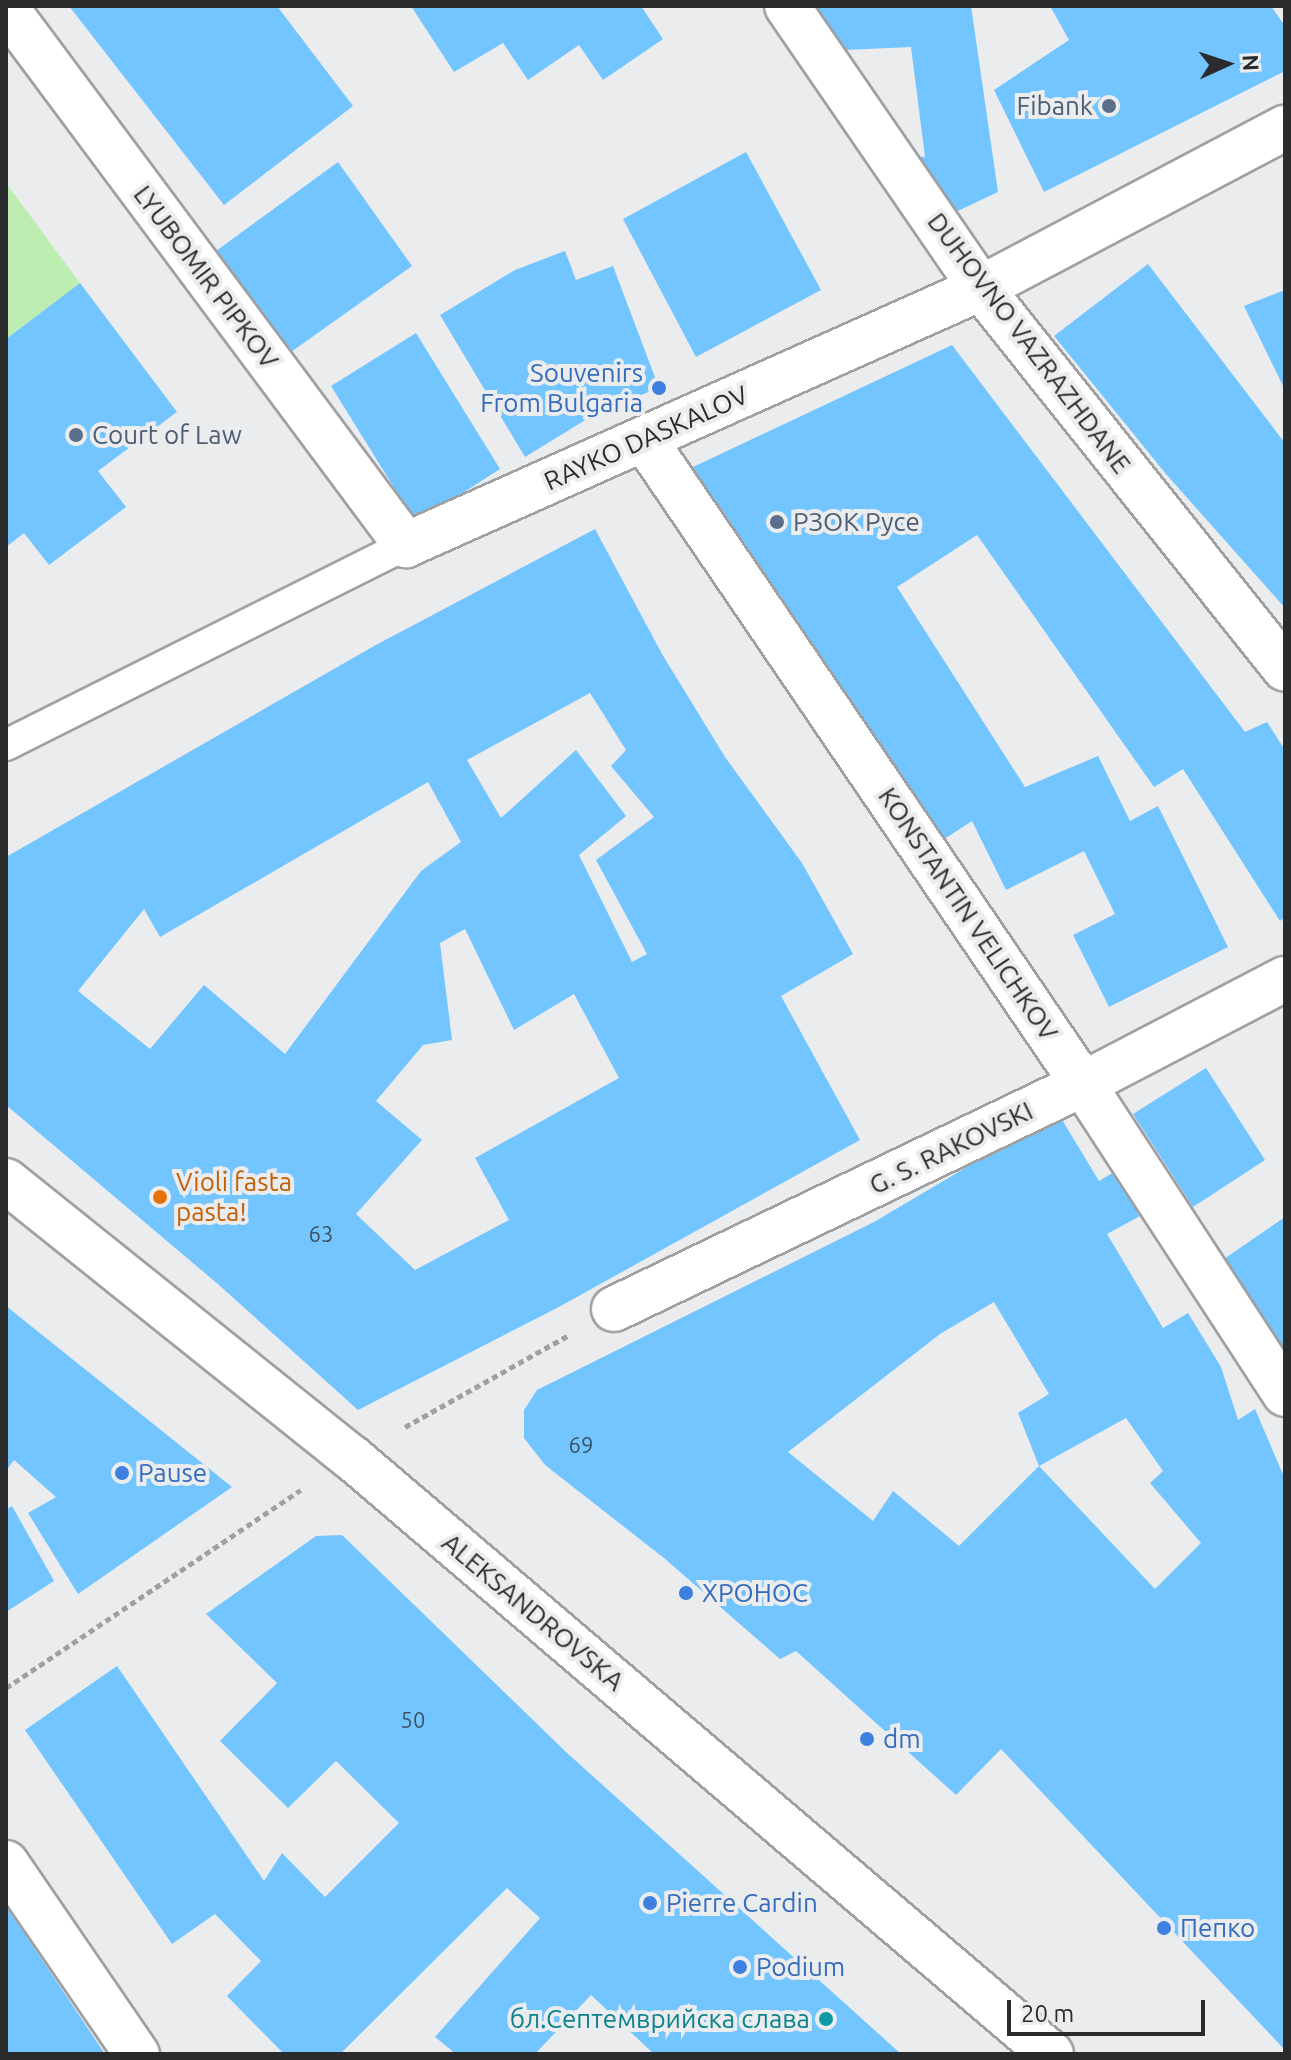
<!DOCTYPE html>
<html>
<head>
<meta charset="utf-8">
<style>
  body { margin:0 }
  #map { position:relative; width:1291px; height:2060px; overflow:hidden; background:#eaeced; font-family:Ubuntu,sans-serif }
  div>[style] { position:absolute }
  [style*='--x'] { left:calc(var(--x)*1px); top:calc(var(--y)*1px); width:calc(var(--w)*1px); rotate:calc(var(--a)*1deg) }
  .green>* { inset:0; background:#bceeb2 }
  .building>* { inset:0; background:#73c5ff }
  .path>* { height:5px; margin-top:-2.5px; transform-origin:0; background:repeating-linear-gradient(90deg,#9ea0a1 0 6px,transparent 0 10px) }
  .roads { filter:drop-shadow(2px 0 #9ea0a2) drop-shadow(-2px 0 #9ea0a2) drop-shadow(0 2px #9ea0a2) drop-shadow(0 -2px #9ea0a2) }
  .lane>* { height:30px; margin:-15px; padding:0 15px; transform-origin:15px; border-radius:15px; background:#fff }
  .street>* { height:44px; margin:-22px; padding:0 22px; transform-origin:22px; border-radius:22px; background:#fff }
  .secondary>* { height:44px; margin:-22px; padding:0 22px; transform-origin:22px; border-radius:22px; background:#fff }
  .dots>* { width:22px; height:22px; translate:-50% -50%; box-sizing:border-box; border:4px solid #eaeced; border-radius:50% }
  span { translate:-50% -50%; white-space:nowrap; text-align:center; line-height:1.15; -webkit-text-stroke:8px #eaeced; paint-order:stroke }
  .number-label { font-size:22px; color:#3c5261 }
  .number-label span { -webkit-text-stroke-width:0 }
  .service-label { font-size:26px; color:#4e5e75 }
  .right { translate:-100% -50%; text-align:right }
  .left { translate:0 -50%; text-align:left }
  .street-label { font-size:26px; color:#2a2b2c }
  .shop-label { font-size:26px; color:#366cbe }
  .food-label { font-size:26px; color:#c56008 }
  .culture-label { font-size:26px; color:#0d838f }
  .frame { position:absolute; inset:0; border:8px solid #2a2b2c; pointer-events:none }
  .north { position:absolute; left:1187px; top:24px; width:80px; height:80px; -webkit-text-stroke:6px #eaeced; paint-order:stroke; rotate:87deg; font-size:22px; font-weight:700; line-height:32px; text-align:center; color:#2a2b2c }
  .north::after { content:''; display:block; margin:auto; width:28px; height:36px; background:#2a2b2c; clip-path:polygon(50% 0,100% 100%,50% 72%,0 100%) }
  .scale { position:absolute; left:1007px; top:2000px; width:198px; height:36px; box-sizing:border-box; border:4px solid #2a2b2c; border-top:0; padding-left:10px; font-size:24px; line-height:28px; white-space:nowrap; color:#2a2b2c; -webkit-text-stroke:6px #eaeced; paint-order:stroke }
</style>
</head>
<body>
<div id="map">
  <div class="green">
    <div style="clip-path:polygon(6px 183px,80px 283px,6px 339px)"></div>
  </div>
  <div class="building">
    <div style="clip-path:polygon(69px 6px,277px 6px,353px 106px,224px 205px)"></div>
    <div style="clip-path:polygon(411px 6px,641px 6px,663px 39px,603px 80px,579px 45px,528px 80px,503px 43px,454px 72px)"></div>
    <div style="clip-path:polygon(812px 6px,971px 6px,998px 192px,943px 218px,905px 156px,925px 157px,911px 47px,844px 50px)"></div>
    <div style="clip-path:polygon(1050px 6px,1271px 6px,1285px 26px,1285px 71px,1044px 192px,994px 90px,1069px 40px)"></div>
    <div style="clip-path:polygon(746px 152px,821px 290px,696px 357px,623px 219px)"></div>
    <div style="clip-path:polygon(338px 162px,412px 266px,284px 357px,212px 254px)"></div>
    <div style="clip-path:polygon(565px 251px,576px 280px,613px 266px,659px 388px,600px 411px,525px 457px,440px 315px,515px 270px)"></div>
    <div style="clip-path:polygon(1148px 264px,1285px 443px,1285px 608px,1166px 474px,1054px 336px)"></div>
    <div style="clip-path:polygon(80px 283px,177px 412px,98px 471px,126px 507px,49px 565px,24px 533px,6px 547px,6px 339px)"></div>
    <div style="clip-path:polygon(1285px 290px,1285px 390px,1244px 306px)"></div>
    <div style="clip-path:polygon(416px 333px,500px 469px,416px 523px,331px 386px)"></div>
    <div style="clip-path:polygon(952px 345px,1245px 732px,1267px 722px,1285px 750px,1285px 917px,1280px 921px,1183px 769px,1154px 787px,977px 535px,897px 587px,1025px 787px,1098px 756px,1130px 821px,1158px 806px,1228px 947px,1109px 1007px,1073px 935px,1115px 914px,1084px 851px,1006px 890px,972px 821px,932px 847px,691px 468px)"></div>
    <div style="clip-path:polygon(evenodd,595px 529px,662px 654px,725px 757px,802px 863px,853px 954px,781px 996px,860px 1140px,557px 1308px,358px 1410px,219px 1285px,6px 1105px,6px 857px,374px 646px,595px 529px,590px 693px,626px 750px,611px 766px,654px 817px,596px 860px,647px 954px,632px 962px,579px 855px,626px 816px,576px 750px,501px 818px,467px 760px,590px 693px,595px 529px,428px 782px,461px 842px,421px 871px,285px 1054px,204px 985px,150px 1049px,78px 991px,144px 909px,160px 937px,428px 782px,595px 529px,465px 929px,514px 1030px,574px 994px,619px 1078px,475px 1158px,509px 1220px,415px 1270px,356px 1214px,422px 1140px,376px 1101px,423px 1045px,452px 1040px,440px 943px,465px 929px)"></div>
    <div style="clip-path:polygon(1206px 1068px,1265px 1160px,1193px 1207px,1133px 1114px)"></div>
    <div style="clip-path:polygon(evenodd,1058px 1113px,1099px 1181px,1114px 1172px,1140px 1216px,1107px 1234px,1163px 1328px,1188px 1313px,1221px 1367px,1238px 1420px,1255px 1409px,1285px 1479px,1285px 2050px,1001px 1749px,956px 1795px,796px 1651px,780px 1659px,664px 1558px,545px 1465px,524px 1438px,524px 1410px,537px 1390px,874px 1222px,1058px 1113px,994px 1302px,1049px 1394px,1018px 1413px,1039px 1466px,959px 1546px,893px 1491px,873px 1521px,788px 1452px,940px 1334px,994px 1302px,1058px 1113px,1126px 1418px,1163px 1471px,1150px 1483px,1201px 1543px,1155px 1589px,1039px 1466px,1126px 1418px)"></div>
    <div style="clip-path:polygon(1285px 1217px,1285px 1367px,1215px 1265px)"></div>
    <div style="clip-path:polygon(6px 1306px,232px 1487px,78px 1594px,28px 1513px,56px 1497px,14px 1460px,6px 1471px)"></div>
    <div style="clip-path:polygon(12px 1506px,54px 1581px,6px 1612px,6px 1510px)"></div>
    <div style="clip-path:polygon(342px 1535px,566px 1752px,901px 2054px,654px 2054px,591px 1995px,535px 2054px,456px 2054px,435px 2037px,540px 1918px,507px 1888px,340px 2054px,284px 2054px,227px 1996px,261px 1961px,215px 1914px,172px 1944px,25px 1730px,117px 1666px,264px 1881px,282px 1853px,325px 1897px,399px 1823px,336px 1761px,288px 1808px,220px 1741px,277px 1683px,206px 1614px,316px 1536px)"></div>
    <div style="clip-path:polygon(6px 1906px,103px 2051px,105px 2054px,6px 2054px)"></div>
  </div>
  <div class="path">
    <div style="--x:405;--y:1427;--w:186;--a:-29.3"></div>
    <div style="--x:6;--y:1688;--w:355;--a:-33.9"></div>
  </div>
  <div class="roads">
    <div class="lane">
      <div style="--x:6;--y:745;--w:447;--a:-26.6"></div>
    </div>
    <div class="street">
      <div style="--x:6;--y:8;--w:670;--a:53.32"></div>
      <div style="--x:406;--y:545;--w:630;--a:-24.08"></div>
      <div style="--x:981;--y:288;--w:487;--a:51.4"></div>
      <div style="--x:644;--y:439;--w:780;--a:55.76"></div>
      <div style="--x:1083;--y:1084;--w:370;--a:56.9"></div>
      <div style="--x:6;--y:1181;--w:442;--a:38.7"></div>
      <div style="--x:351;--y:1457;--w:920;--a:40.46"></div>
      <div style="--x:614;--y:1309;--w:520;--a:-25.63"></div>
      <div style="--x:1083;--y:1084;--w:228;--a:-27.5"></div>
      <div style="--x:6;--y:1863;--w:232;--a:55.6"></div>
    </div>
    <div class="secondary">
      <div style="--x:787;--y:6;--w:342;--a:55.5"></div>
      <div style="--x:981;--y:288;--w:344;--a:-27.8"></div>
    </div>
  </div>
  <div class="dots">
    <div style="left:1109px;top:106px;background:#5c6f8a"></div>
    <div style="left:659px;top:388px;background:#3f7fe0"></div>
    <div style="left:76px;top:435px;background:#5c6f8a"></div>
    <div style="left:777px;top:522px;background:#5c6f8a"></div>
    <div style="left:160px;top:1197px;background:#e8710a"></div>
    <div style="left:122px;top:1473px;background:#3f7fe0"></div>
    <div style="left:686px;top:1593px;background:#3f7fe0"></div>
    <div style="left:867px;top:1739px;background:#3f7fe0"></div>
    <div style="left:650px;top:1903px;background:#3f7fe0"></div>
    <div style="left:1164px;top:1928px;background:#3f7fe0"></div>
    <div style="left:740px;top:1967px;background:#3f7fe0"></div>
    <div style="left:826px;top:2019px;background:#0f9aa8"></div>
  </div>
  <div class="number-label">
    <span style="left:321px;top:1234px">63</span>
    <span style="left:581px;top:1445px">69</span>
    <span style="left:413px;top:1720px">50</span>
  </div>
  <div class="service-label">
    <span class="right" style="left:1093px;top:106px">Fibank</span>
    <span class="left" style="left:92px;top:435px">Сourt of Law</span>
    <span class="left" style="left:793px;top:522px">РЗОК Русе</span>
  </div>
  <div class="street-label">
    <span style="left:206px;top:277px;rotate:53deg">LYUBOMIR PIPKOV</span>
    <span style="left:1029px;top:343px;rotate:53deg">DUHOVNO VAZRAZHDANE</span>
    <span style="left:646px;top:438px;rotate:-24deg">RAYKO DASKALOV</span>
    <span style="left:968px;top:914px;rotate:56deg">KONSTANTIN VELICHKOV</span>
    <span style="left:951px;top:1148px;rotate:-26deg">G. S. RAKOVSKI</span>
    <span style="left:533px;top:1612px;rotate:40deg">ALEKSANDROVSKA</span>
  </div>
  <div class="shop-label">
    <span class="right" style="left:643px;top:388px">Souvenirs<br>From Bulgaria</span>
    <span class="left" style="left:138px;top:1473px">Pause</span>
    <span class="left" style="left:702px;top:1593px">XPOHOC</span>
    <span class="left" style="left:883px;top:1739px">dm</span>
    <span class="left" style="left:666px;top:1903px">Pierre Cardin</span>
    <span class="left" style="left:1180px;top:1928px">Пепко</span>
    <span class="left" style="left:756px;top:1967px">Podium</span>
  </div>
  <div class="food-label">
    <span class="left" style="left:176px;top:1197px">Violi fasta<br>pasta!</span>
  </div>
  <div class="culture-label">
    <span class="right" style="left:810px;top:2019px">бл.Септемврийска слава</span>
  </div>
  <div class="frame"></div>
  <div class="north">N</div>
  <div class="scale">20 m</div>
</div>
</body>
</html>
